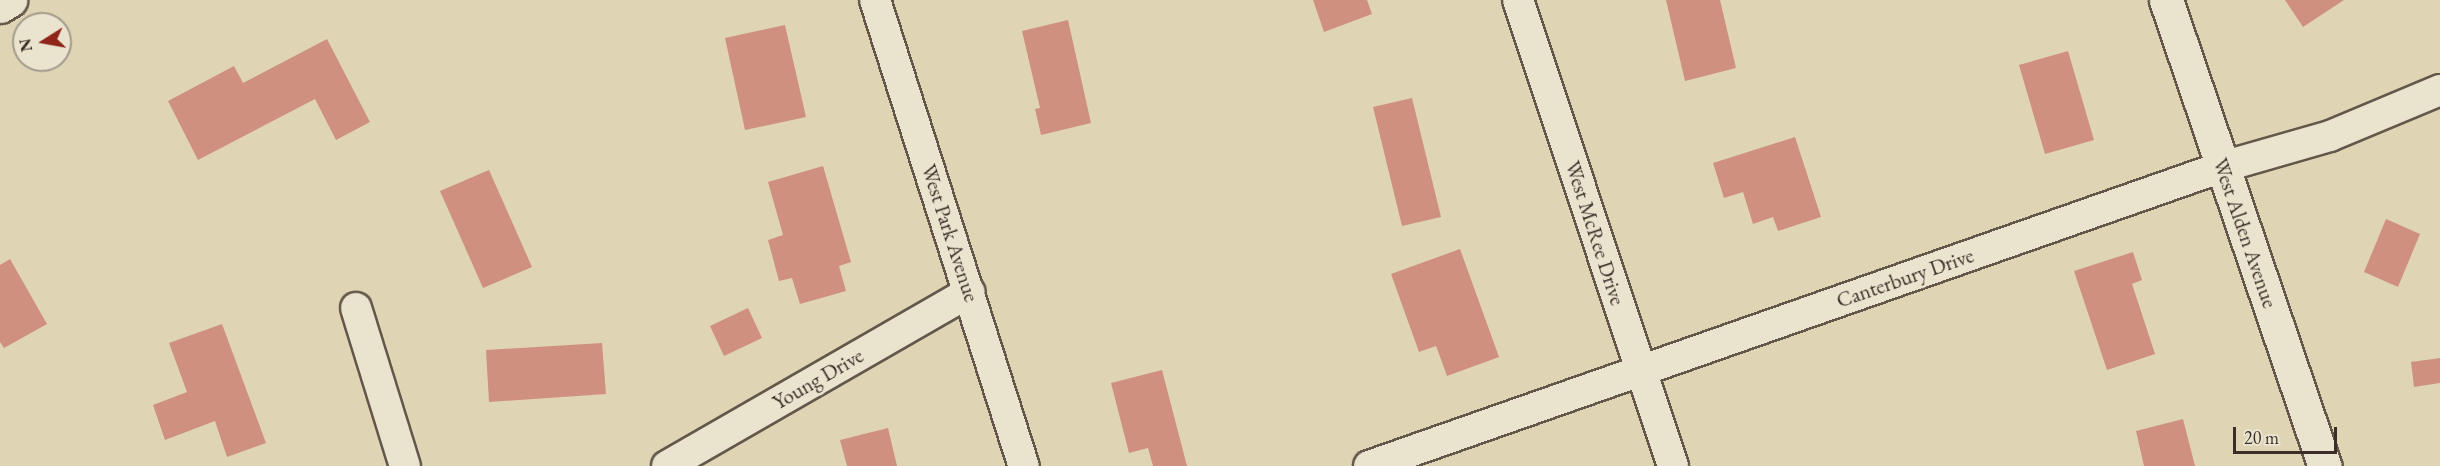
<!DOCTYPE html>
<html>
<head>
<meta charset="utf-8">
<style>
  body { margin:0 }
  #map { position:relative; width:2440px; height:466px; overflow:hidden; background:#dfd5b5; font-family:"EB Garamond",serif }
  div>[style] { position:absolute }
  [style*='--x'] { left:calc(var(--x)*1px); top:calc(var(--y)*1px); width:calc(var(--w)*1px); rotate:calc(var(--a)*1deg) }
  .building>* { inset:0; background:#cf9080 }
  .roads { filter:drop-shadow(2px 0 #64574a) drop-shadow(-2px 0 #64574a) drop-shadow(0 2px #64574a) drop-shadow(0 -2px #64574a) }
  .minor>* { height:30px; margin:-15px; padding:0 15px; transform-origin:15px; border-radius:15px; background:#eae4cf }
  .tertiary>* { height:33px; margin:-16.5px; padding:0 16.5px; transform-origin:16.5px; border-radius:16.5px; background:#eae4cf }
  .secondary>* { height:33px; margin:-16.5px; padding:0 16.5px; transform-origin:16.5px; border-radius:16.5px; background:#eae4cf }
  span { translate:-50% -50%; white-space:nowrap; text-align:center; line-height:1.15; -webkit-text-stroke:5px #eae4cf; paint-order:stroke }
  .street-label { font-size:21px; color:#3b2d27 }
  .north { position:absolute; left:12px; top:12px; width:60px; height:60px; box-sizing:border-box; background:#eae4cf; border:2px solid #a49b8c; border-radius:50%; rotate:259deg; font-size:16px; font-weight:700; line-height:24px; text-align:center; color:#3b2d27 }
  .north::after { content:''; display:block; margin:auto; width:21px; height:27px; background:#8f2418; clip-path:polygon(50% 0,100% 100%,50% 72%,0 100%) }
  .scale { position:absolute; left:2233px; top:427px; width:104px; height:27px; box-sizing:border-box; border:3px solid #3b2d27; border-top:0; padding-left:8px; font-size:18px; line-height:21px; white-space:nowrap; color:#3b2d27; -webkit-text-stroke:4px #eae4cf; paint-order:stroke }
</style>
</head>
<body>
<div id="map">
  <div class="building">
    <div style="clip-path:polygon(1313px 0,1367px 0,1372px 14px,1324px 32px)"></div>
    <div style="clip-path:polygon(1666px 0,1720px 0,1736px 68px,1685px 81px)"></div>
    <div style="clip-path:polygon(2285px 0,2344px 0,2303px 27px)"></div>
    <div style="clip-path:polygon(1068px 20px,1091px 123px,1041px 135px,1035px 109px,1040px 108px,1022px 31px)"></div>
    <div style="clip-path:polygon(785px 25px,806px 117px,745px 130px,725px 38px)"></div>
    <div style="clip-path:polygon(327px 39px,370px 122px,336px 140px,315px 99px,198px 160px,168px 101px,234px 66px,243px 83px)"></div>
    <div style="clip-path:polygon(2068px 51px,2094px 140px,2045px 154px,2019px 65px)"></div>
    <div style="clip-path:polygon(1412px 98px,1441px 217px,1402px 226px,1373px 107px)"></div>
    <div style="clip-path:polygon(1795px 137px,1821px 217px,1778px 231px,1773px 217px,1753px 224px,1743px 192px,1724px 198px,1713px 163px)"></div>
    <div style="clip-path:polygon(823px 166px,851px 262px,839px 266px,846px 291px,800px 304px,792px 278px,779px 281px,768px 240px,783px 235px,768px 182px)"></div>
    <div style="clip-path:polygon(489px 170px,532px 267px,483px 288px,440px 191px)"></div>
    <div style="clip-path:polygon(2386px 219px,2420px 234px,2398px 287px,2364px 272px)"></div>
    <div style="clip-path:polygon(1460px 249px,1499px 357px,1447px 376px,1436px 346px,1419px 352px,1391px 274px)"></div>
    <div style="clip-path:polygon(2133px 252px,2142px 280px,2132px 284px,2155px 354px,2107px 370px,2074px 271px)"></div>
    <div style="clip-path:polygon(10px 259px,47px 324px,4px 348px,0 342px,0 265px)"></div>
    <div style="clip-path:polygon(748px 308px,762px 338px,724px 356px,710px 326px)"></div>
    <div style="clip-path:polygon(222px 324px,266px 443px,227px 457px,215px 421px,165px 440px,153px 405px,187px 392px,169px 343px)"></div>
    <div style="clip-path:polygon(602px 343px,606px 394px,489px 402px,486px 350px)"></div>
    <div style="clip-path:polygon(2440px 358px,2440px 383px,2414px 387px,2411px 362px)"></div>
    <div style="clip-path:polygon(1162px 370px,1187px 466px,1153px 466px,1148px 448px,1129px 453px,1111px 383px)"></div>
    <div style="clip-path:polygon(2183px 419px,2195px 466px,2144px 466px,2136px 431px)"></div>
    <div style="clip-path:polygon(888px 428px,897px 466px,847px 466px,840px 440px)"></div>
  </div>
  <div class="roads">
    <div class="minor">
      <div style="--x:875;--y:0;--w:489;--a:72.3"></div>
      <div style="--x:1518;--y:0;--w:491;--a:71.6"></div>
      <div style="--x:356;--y:308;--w:165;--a:72.8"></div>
      <div style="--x:667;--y:466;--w:349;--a:-29.9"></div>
      <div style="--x:1369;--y:466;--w:904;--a:-19.32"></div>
      <div style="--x:2222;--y:167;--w:112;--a:-16"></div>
      <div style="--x:2330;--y:136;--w:119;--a:-22.7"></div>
    </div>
    <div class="tertiary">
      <div style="--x:2166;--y:0;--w:492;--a:71.2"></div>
    </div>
    <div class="secondary">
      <div style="--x:0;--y:6;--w:12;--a:-31"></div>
    </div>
  </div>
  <div class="street-label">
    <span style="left:950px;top:233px;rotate:72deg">West Park Avenue</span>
    <span style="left:1595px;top:233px;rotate:72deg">West McRee Drive</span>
    <span style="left:2245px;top:233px;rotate:71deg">West Alden Avenue</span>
    <span style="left:1905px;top:278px;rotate:-19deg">Canterbury Drive</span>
    <span style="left:818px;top:379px;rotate:-30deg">Young Drive</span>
  </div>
  <div class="north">N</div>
  <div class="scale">20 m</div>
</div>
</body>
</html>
